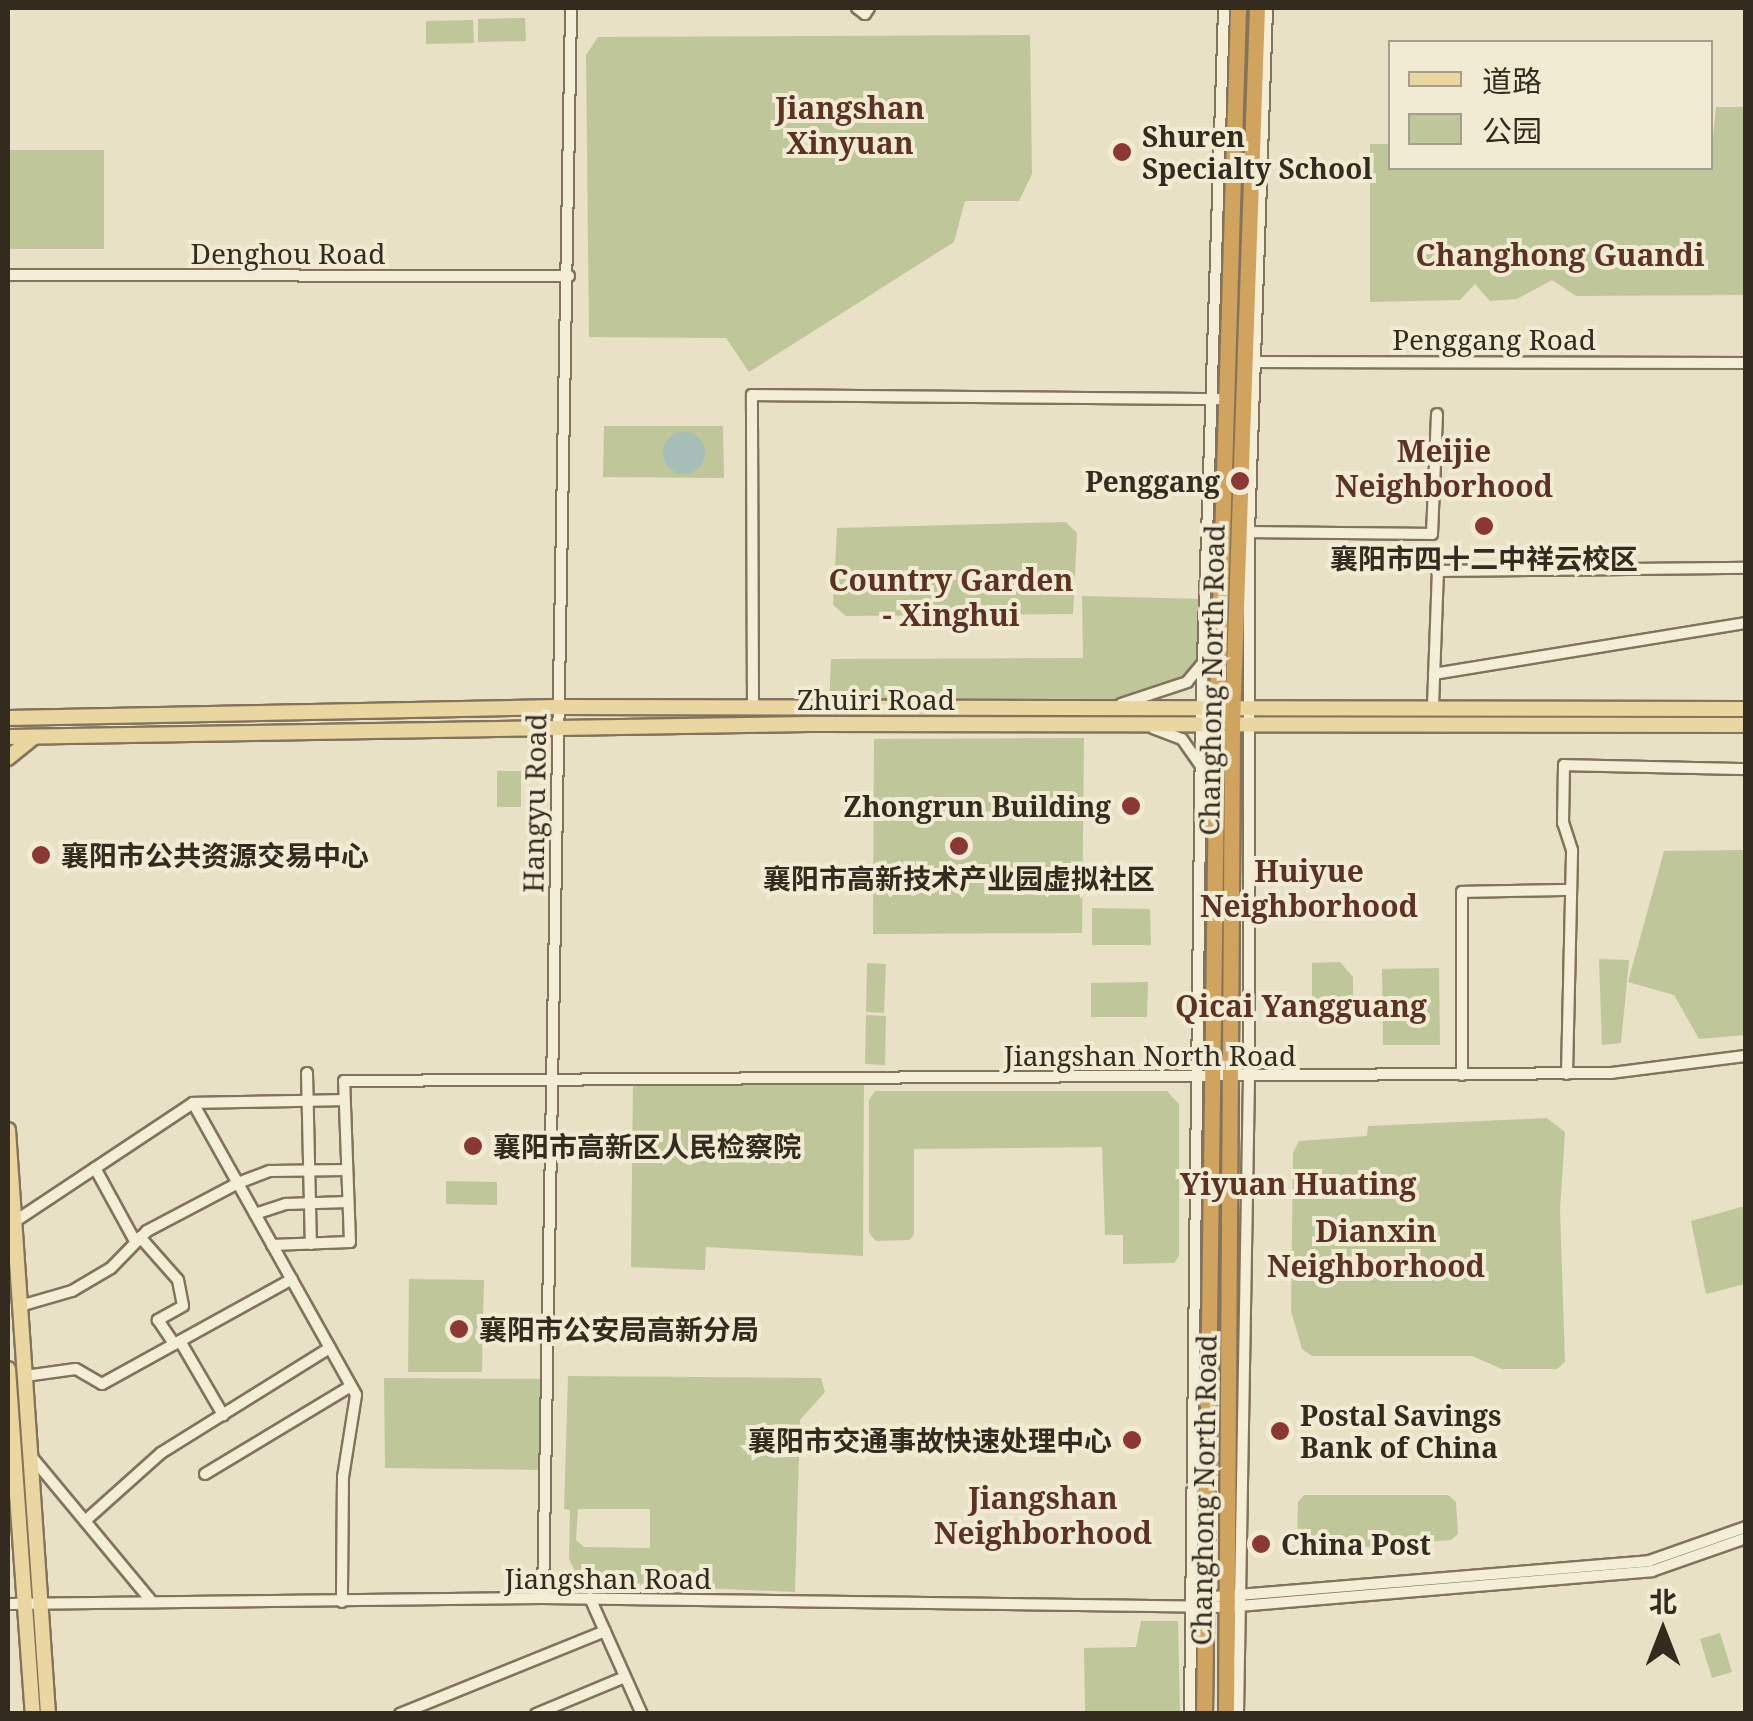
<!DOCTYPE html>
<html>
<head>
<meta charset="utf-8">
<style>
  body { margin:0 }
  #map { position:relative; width:1753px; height:1721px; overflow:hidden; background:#e9e1c5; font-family:"Noto Serif","Noto Sans SC",serif }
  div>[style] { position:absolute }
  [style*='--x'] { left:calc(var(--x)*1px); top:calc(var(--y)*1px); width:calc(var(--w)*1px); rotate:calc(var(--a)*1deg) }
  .green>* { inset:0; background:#bfc69a }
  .water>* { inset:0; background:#a6bdb8 }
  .round { border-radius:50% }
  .roads { filter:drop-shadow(2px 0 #83735d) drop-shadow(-2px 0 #83735d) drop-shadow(0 2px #83735d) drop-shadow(0 -2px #83735d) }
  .minor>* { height:10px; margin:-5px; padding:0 5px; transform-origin:5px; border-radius:5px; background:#f5eed7 }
  .major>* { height:14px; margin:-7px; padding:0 7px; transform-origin:7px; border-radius:7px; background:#e9d6a1 }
  .highway>* { height:15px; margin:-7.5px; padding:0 7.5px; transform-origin:7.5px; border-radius:7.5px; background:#d0a45e }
  .dots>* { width:28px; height:28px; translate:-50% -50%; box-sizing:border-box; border:5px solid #f2ebd4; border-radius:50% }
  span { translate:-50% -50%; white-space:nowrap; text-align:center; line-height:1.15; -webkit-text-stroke:8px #f2ebd4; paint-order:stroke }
  .poi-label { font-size:28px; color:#342b1f; font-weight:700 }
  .left { translate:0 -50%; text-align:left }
  .right { translate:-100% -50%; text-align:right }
  .street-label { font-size:28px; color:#342b1f }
  .neighbourhood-label { font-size:30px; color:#5c3223; font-weight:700 }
  .frame { position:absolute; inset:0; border:10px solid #342b1f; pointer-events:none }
  .legend { position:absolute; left:1388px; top:40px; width:325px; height:130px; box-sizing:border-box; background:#f2ebd4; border:2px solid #a69e8c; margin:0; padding:12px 18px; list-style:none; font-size:30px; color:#342b1f }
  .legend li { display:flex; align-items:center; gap:20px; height:50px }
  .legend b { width:50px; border:2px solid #a69e8c }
  .north { position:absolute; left:1613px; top:1581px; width:100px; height:100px; -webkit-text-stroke:8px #f2ebd4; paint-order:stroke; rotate:0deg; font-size:28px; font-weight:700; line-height:40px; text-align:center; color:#342b1f }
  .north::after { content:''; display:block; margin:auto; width:35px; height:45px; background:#342b1f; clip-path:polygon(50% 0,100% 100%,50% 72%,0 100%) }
</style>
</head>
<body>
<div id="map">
  <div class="green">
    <div style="clip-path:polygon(525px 18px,526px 41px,478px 42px,478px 19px)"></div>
    <div style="clip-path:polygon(473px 20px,474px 43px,426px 44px,426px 21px)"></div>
    <div style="clip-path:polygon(1030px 35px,1032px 174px,1019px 201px,965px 201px,954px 242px,749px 372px,726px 338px,589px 337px,586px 55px,598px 37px)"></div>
    <div style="clip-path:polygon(1716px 107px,1745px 107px,1745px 295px,1576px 296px,1552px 280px,1517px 299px,1490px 301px,1475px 284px,1460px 300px,1370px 302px,1370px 144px,1390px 144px,1390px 168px,1710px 168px)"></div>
    <div style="clip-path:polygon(8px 150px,104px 150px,104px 249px,8px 249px)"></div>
    <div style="clip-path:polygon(604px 426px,723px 426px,724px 478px,603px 477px)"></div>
    <div style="clip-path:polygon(1066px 522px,1077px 533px,1073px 614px,846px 616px,833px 605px,837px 528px)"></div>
    <div style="clip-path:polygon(1082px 596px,1204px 599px,1202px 667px,1187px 682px,1118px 704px,829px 706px,831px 659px,1083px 658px)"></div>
    <div style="clip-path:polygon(1084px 738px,1082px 933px,873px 934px,874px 739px)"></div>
    <div style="clip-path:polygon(497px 771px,521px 771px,521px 807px,497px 807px)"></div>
    <div style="clip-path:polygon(1745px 850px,1745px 1035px,1699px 1039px,1674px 995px,1628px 982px,1664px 851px)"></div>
    <div style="clip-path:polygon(1092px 908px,1150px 909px,1151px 945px,1092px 945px)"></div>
    <div style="clip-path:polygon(1599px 959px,1629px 960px,1621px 1043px,1602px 1045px)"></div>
    <div style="clip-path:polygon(1340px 962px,1353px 977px,1353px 1018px,1312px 1018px,1312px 963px)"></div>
    <div style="clip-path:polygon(867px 963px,886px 964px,884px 1013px,866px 1012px)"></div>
    <div style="clip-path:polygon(1439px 968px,1440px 1045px,1383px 1045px,1382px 969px)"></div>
    <div style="clip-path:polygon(1148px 982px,1147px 1017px,1091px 1017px,1091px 983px)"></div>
    <div style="clip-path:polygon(866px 1015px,886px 1016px,885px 1065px,865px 1064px)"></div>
    <div style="clip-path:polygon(864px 1079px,863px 1256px,706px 1247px,705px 1270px,631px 1267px,633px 1080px)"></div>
    <div style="clip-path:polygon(875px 1091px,1167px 1091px,1179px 1104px,1179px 1256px,1174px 1263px,1123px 1264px,1123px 1235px,1105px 1235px,1102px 1147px,914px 1149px,914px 1234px,910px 1240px,876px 1241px,869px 1233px,869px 1100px)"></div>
    <div style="clip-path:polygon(1547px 1118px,1565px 1132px,1560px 1210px,1565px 1362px,1557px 1369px,1502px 1369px,1472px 1356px,1312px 1356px,1302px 1349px,1291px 1311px,1293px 1153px,1299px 1141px,1367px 1136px,1368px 1126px)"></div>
    <div style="clip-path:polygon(446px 1181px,497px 1182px,497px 1205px,446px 1204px)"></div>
    <div style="clip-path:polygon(1745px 1206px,1745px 1284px,1706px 1294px,1691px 1221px)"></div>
    <div style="clip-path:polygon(409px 1279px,484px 1280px,482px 1372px,408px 1372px)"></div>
    <div style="clip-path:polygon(evenodd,568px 1376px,821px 1378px,825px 1392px,800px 1420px,795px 1592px,581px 1583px,569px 1559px,570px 1510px,564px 1509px,568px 1376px,578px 1509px,650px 1509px,650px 1548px,584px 1547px,576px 1540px,578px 1509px)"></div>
    <div style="clip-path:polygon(384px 1378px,548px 1379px,546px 1470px,385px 1468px)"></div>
    <div style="clip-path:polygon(1304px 1495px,1448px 1495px,1456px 1502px,1458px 1534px,1451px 1540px,1304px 1552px,1297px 1544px,1298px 1502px)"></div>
    <div style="clip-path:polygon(1141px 1621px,1178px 1621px,1180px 1713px,1085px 1713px,1084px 1648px,1136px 1647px)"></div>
    <div style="clip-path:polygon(1720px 1633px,1732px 1672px,1712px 1678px,1700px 1639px)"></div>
  </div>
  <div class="water">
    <div class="round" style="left:663px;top:432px;width:42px;height:42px"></div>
  </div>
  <div class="roads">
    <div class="minor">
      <div style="--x:857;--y:8;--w:10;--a:37"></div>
      <div style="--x:865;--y:14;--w:7;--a:-56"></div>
      <div style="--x:8;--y:275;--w:561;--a:0.1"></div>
      <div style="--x:1249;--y:362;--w:497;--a:0.1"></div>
      <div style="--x:1249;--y:532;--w:183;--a:0.6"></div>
      <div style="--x:1432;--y:534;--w:120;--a:-87.6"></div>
      <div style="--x:1434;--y:674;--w:316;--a:-9.3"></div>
      <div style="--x:1121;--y:704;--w:70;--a:-18.4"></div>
      <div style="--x:1187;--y:682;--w:34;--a:-50"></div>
      <div style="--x:1209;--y:656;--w:19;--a:-74"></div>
      <div style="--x:753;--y:706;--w:311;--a:-90.2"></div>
      <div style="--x:752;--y:395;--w:472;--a:0.5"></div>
      <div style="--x:1433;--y:706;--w:135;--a:-87.9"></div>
      <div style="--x:1438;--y:571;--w:308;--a:-0.6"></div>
      <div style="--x:1153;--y:728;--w:31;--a:21"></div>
      <div style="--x:1182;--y:739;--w:32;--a:55"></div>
      <div style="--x:307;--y:1073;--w:171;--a:88.7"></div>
      <div style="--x:1567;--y:1074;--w:224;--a:-88.7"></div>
      <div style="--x:1572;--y:850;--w:28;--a:-108"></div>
      <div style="--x:1563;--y:823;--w:58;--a:-89"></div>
      <div style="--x:1564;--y:765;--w:182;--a:1.3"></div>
      <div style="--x:1462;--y:1075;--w:183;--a:-90"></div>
      <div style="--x:1462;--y:892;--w:109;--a:-1.1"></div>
      <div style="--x:193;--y:1103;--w:151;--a:-1.1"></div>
      <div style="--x:95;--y:1168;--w:83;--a:61.3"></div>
      <div style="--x:255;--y:1214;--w:33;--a:-18"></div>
      <div style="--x:286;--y:1204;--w:62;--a:-1.8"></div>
      <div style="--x:14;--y:1222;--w:215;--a:-33.6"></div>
      <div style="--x:193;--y:1103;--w:334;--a:60.8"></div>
      <div style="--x:356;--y:1395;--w:83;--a:99"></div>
      <div style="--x:343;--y:1477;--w:125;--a:90.5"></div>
      <div style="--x:140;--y:1237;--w:57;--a:48.5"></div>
      <div style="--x:178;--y:1280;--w:26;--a:79"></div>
      <div style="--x:183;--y:1306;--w:29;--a:151"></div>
      <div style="--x:158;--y:1320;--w:29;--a:56"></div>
      <div style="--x:272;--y:1245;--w:78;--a:-2.2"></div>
      <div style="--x:350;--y:1242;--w:161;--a:-92.1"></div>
      <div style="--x:344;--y:1081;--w:1267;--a:-0.36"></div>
      <div style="--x:1611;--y:1073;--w:136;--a:-7.2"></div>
      <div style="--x:20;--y:1306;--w:54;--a:-16.1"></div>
      <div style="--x:72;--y:1291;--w:45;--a:-30.5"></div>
      <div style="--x:111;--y:1268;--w:52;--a:-45.8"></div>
      <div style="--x:147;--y:1231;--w:103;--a:-27.8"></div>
      <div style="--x:238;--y:1183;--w:34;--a:-21"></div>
      <div style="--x:270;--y:1171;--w:77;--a:-0.7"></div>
      <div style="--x:180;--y:1341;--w:86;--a:59.8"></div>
      <div style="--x:25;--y:1376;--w:51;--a:-7.8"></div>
      <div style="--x:76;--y:1369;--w:30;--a:30"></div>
      <div style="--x:102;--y:1384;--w:217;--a:-28.9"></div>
      <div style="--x:31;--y:1456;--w:190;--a:50.3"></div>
      <div style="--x:205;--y:1474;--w:170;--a:-31.1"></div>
      <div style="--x:85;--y:1521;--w:102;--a:-41.8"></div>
      <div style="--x:161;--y:1453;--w:199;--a:-31.9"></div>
      <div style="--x:543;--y:1598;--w:1590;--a:-88.99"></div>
      <div style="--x:590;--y:1598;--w:127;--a:65.9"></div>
      <div style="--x:1201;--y:1598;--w:450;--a:-4.7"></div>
      <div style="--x:1649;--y:1561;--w:103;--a:-19.3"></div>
      <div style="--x:8;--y:1604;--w:535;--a:-0.64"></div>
      <div style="--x:543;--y:1598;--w:683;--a:0.75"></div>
      <div style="--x:1226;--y:1607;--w:428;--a:-4.8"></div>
      <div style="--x:1652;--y:1571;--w:100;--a:-19.3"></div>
      <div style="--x:400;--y:1714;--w:221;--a:-22"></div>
      <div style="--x:536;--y:1714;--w:96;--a:-22.6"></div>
      <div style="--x:1190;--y:1714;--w:992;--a:-89.36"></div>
      <div style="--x:1201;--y:722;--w:714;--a:-88.15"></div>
      <div style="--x:1238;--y:1714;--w:637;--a:-89.01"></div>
      <div style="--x:1249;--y:1077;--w:545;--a:-90"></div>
      <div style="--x:1249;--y:532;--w:524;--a:-88.03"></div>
    </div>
    <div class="major">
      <div style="--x:8;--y:718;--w:549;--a:-1.15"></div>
      <div style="--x:557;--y:707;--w:1189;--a:0.1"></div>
      <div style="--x:8;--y:737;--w:801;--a:-0.93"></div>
      <div style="--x:809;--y:724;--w:937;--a:0.06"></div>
      <div style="--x:8;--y:758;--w:33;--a:-39"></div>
      <div style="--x:8;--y:1130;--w:585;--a:86.08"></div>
      <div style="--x:8;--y:1369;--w:346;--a:85.9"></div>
    </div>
    <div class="highway">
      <div style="--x:1204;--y:1714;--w:1010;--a:-89.26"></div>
      <div style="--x:1217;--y:704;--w:696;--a:-88.27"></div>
      <div style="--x:1226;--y:1714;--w:991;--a:-89.65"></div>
      <div style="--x:1232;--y:723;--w:715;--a:-88"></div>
    </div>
  </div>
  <div class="dots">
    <div style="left:1122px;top:152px;background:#8b3733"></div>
    <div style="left:1240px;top:481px;background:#8b3733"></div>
    <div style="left:1484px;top:526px;background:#8b3733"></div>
    <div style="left:1131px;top:806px;background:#8b3733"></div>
    <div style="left:959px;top:846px;background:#8b3733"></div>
    <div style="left:41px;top:855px;background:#8b3733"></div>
    <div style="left:473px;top:1146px;background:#8b3733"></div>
    <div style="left:459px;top:1329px;background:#8b3733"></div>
    <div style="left:1280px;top:1431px;background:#8b3733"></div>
    <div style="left:1132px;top:1440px;background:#8b3733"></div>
    <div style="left:1261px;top:1544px;background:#8b3733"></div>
  </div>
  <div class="poi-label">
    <span class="left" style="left:1142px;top:152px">Shuren<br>Specialty School</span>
    <span class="right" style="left:1220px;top:481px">Penggang</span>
    <span style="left:1484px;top:558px">襄阳市四十二中祥云校区</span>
    <span class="right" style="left:1111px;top:806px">Zhongrun Building</span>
    <span class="left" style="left:61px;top:855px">襄阳市公共资源交易中心</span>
    <span style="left:959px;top:878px">襄阳市高新技术产业园虚拟社区</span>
    <span class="left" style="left:493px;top:1146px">襄阳市高新区人民检察院</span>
    <span class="left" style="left:479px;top:1329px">襄阳市公安局高新分局</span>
    <span class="left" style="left:1300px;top:1431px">Postal Savings<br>Bank of China</span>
    <span class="right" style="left:1112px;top:1440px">襄阳市交通事故快速处理中心</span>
    <span class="left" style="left:1281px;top:1544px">China Post</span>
  </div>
  <div class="street-label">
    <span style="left:288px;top:253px">Denghou Road</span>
    <span style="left:1494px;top:339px">Penggang Road</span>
    <span style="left:1211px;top:680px;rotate:-89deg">Changhong North Road</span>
    <span style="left:876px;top:699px">Zhuiri Road</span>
    <span style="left:534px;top:803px;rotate:-89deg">Hangyu Road</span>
    <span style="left:1150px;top:1055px">Jiangshan North Road</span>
    <span style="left:1203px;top:1490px;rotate:-89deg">Changhong North Road</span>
    <span style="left:608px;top:1578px">Jiangshan Road</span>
  </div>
  <div class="neighbourhood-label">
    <span style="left:850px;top:125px">Jiangshan<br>Xinyuan</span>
    <span style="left:1560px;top:255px">Changhong Guandi</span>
    <span style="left:1444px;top:468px">Meijie<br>Neighborhood</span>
    <span style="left:951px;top:597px">Country Garden<br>- Xinghui</span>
    <span style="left:1309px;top:888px">Huiyue<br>Neighborhood</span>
    <span style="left:1301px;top:1006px">Qicai Yangguang</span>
    <span style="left:1298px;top:1184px">Yiyuan Huating</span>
    <span style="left:1376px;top:1248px">Dianxin<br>Neighborhood</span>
    <span style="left:1043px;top:1515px">Jiangshan<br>Neighborhood</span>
  </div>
  <div class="frame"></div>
  <ul class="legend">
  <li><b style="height:12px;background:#e9d6a1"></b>道路</li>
  <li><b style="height:28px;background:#bfc69a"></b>公园</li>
  </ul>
  <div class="north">北</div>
</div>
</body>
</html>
